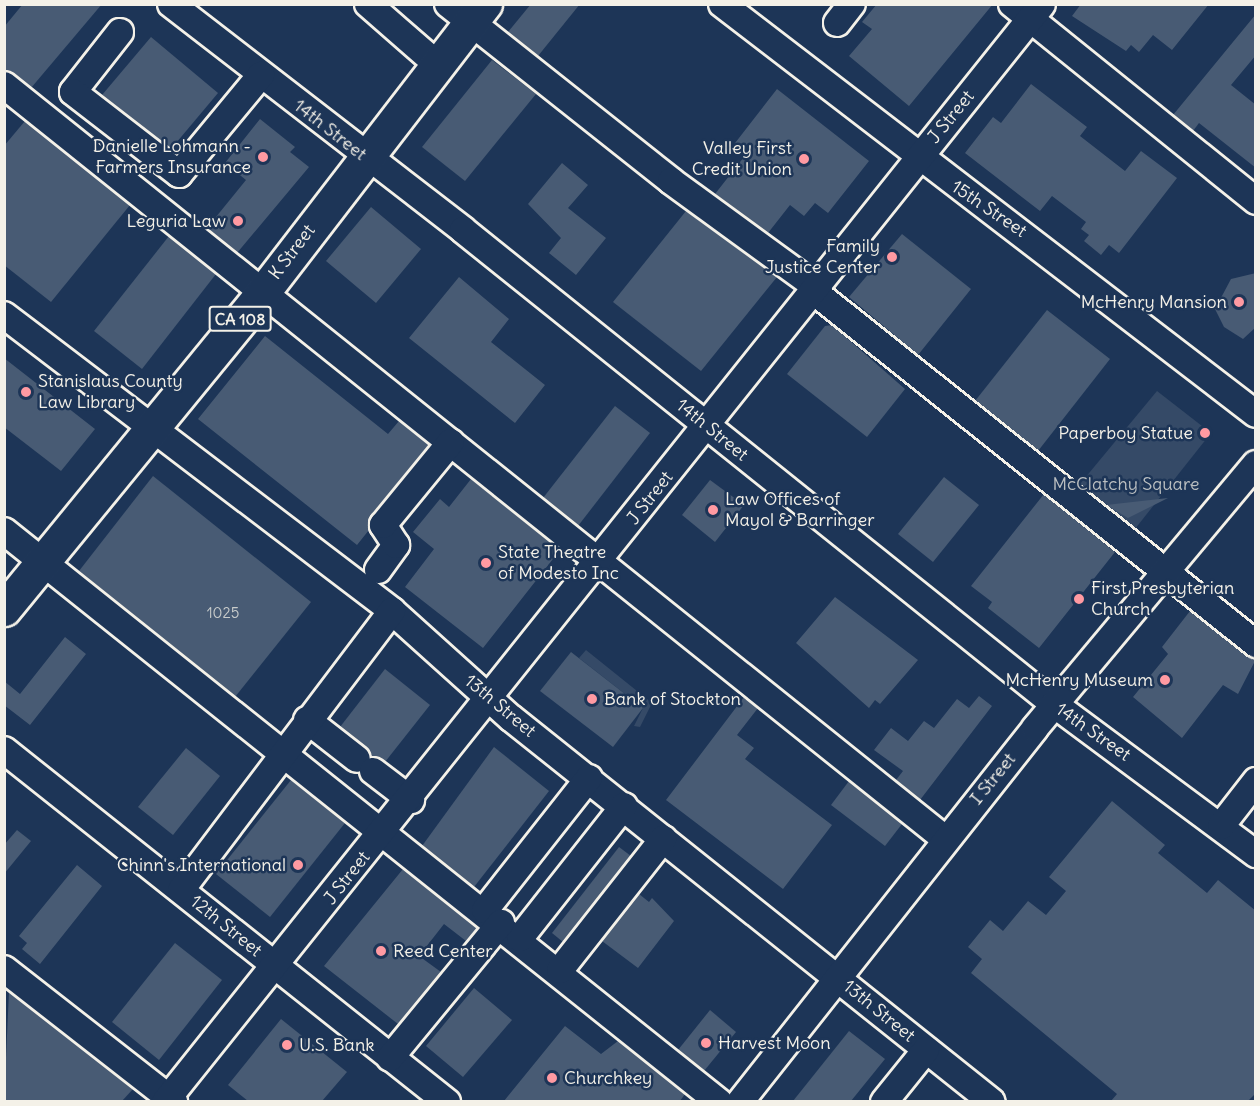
<!DOCTYPE html>
<html>
<head>
<meta charset="utf-8">
<style>
  body { margin:0 }
  #map { position:relative; width:1260px; height:1106px; overflow:hidden; background:#1d3557; font-family:Delius,sans-serif }
  div>[style] { position:absolute }
  [style*='--x'] { left:calc(var(--x)*1px); top:calc(var(--y)*1px); width:calc(var(--w)*1px); rotate:calc(var(--a)*1deg) }
  .green>* { inset:0; background:#354a67 }
  .building>* { inset:0; background:#485b74 }
  .roads { filter:drop-shadow(2px 0 #f4f1e8) drop-shadow(-2px 0 #f4f1e8) drop-shadow(0 2px #f4f1e8) drop-shadow(0 -2px #f4f1e8) }
  .minor>* { height:26px; margin:-13px; padding:0 13px; transform-origin:13px; border-radius:13px; background:#1d3557 }
  .major>* { height:33px; margin:-16.5px; padding:0 16.5px; transform-origin:16.5px; border-radius:16.5px; background:#1d3557 }
  .dots>* { width:16px; height:16px; translate:-50% -50%; box-sizing:border-box; border:3px solid #1d3557; border-radius:50% }
  span { translate:-50% -50%; white-space:nowrap; text-align:center; line-height:1.15; -webkit-text-stroke:5px #1d3557; paint-order:stroke }
  .number-label { font-size:15px; color:#c9cccb }
  .number-label span { -webkit-text-stroke-width:0 }
  .shield-label span { padding:2px 4px; background:#1d3557; border:2px solid; border-radius:4px; -webkit-text-stroke-width:0 }
  .shield-label { font-size:16px; color:#f4f1e8; font-weight:700 }
  .street-label { font-size:18px; color:#f4f1e8 }
  .poi-label { font-size:18px; color:#f4f1e8 }
  .right { translate:-100% -50%; text-align:right }
  .left { translate:0 -50%; text-align:left }
  .park-label { font-size:18px; color:#bbbfc1 }
  .frame { position:absolute; inset:0; border:6px solid #f4f1e8; pointer-events:none }
</style>
</head>
<body>
<div id="map">
  <div class="green">
    <div style="clip-path:polygon(1157px 391px,1211px 433px,1131px 534px,1075px 490px)"></div>
    <div style="clip-path:polygon(586px 650px,652px 703px,640px 727px,634px 726px,643px 708px,579px 658px)"></div>
  </div>
  <div class="building">
    <div style="clip-path:polygon(23px 4px,102px 4px,31px 88px,4px 70px,4px 27px)"></div>
    <div style="clip-path:polygon(531px 4px,580px 4px,538px 56px,508px 32px)"></div>
    <div style="clip-path:polygon(877px 4px,993px 4px,909px 106px,849px 56px,872px 29px,862px 22px)"></div>
    <div style="clip-path:polygon(1081px 4px,1209px 4px,1172px 50px,1153px 35px,1139px 52px,1131px 45px,1126px 51px,1072px 16px)"></div>
    <div style="clip-path:polygon(1256px 14px,1256px 55px,1231px 85px,1256px 105px,1256px 168px,1199px 123px,1193px 131px,1173px 115px)"></div>
    <div style="clip-path:polygon(151px 37px,218px 93px,171px 149px,102px 95px)"></div>
    <div style="clip-path:polygon(492px 60px,536px 94px,465px 181px,422px 147px)"></div>
    <div style="clip-path:polygon(1031px 84px,1087px 127px,1080px 136px,1125px 171px,1141px 151px,1177px 178px,1119px 253px,1109px 245px,1101px 255px,1084px 241px,1089px 235px,1081px 229px,1086px 222px,1052px 196px,1040px 211px,965px 153px,993px 117px,1001px 123px)"></div>
    <div style="clip-path:polygon(777px 89px,869px 161px,828px 213px,815px 203px,804px 216px,790px 205px,768px 233px,715px 194px,744px 157px,732px 147px)"></div>
    <div style="clip-path:polygon(260px 119px,295px 147px,290px 152px,309px 167px,237px 253px,207px 228px,246px 180px,225px 163px)"></div>
    <div style="clip-path:polygon(25px 121px,130px 205px,51px 302px,4px 265px,4px 146px)"></div>
    <div style="clip-path:polygon(562px 163px,588px 185px,568px 208px,606px 238px,576px 275px,549px 253px,561px 238px,528px 204px)"></div>
    <div style="clip-path:polygon(371px 207px,421px 249px,376px 303px,326px 261px)"></div>
    <div style="clip-path:polygon(686px 211px,777px 277px,701px 371px,613px 302px)"></div>
    <div style="clip-path:polygon(902px 234px,971px 289px,918px 355px,849px 297px)"></div>
    <div style="clip-path:polygon(169px 236px,216px 274px,142px 369px,94px 331px)"></div>
    <div style="clip-path:polygon(1256px 273px,1256px 327px,1243px 339px,1224px 327px,1215px 309px,1231px 279px)"></div>
    <div style="clip-path:polygon(459px 277px,509px 319px,491px 342px,545px 385px,515px 423px,409px 338px)"></div>
    <div style="clip-path:polygon(1047px 310px,1110px 359px,1038px 451px,975px 401px)"></div>
    <div style="clip-path:polygon(832px 325px,905px 389px,867px 437px,787px 374px,825px 326px)"></div>
    <div style="clip-path:polygon(265px 336px,388px 434px,399px 421px,429px 445px,371px 515px,369px 530px,357px 545px,198px 419px)"></div>
    <div style="clip-path:polygon(4px 358px,95px 429px,61px 471px,4px 427px)"></div>
    <div style="clip-path:polygon(615px 406px,650px 433px,578px 526px,543px 498px)"></div>
    <div style="clip-path:polygon(153px 476px,311px 602px,235px 697px,79px 571px)"></div>
    <div style="clip-path:polygon(944px 477px,979px 505px,933px 562px,898px 534px)"></div>
    <div style="clip-path:polygon(471px 479px,560px 550px,483px 648px,405px 587px,434px 549px,413px 532px,440px 499px,449px 507px)"></div>
    <div style="clip-path:polygon(710px 480px,744px 505px,715px 542px,682px 515px)"></div>
    <div style="clip-path:polygon(1044px 494px,1115px 552px,1039px 648px,988px 608px,992px 602px,971px 586px)"></div>
    <div style="clip-path:polygon(1168px 498px,1128px 518px,1106px 505px)"></div>
    <div style="clip-path:polygon(835px 597px,918px 660px,880px 704px,875px 700px,869px 708px,796px 643px)"></div>
    <div style="clip-path:polygon(1190px 611px,1256px 659px,1238px 694px,1223px 685px,1182px 738px,1133px 697px,1168px 654px,1162px 647px)"></div>
    <div style="clip-path:polygon(65px 637px,86px 654px,30px 725px,4px 705px,4px 681px,20px 694px)"></div>
    <div style="clip-path:polygon(571px 652px,643px 708px,613px 747px,540px 691px)"></div>
    <div style="clip-path:polygon(385px 669px,430px 705px,385px 762px,371px 757px,340px 727px)"></div>
    <div style="clip-path:polygon(979px 696px,992px 706px,920px 800px,896px 780px,903px 771px,874px 750px,891px 728px,908px 741px,924px 721px,934px 728px,957px 699px,969px 708px)"></div>
    <div style="clip-path:polygon(744px 697px,758px 708px,737px 735px,754px 748px,745px 759px,832px 825px,783px 889px,666px 800px)"></div>
    <div style="clip-path:polygon(494px 747px,549px 791px,474px 887px,422px 846px)"></div>
    <div style="clip-path:polygon(186px 748px,220px 776px,173px 835px,138px 807px)"></div>
    <div style="clip-path:polygon(291px 780px,345px 823px,270px 917px,216px 874px)"></div>
    <div style="clip-path:polygon(849px 781px,902px 824px,885px 846px,831px 805px)"></div>
    <div style="clip-path:polygon(1112px 801px,1165px 845px,1158px 853px,1207px 893px,1218px 880px,1256px 911px,1256px 1093px,1248px 1101px,1111px 1101px,1117px 1094px,971px 973px,982px 959px,968px 947px,990px 920px,1003px 931px,1028px 901px,1046px 915px,1066px 891px,1049px 877px)"></div>
    <div style="clip-path:polygon(17px 830px,31px 841px,4px 874px,4px 845px)"></div>
    <div style="clip-path:polygon(619px 847px,631px 856px,563px 942px,552px 933px)"></div>
    <div style="clip-path:polygon(77px 865px,102px 886px,40px 964px,22px 949px,27px 943px,19px 936px)"></div>
    <div style="clip-path:polygon(403px 869px,477px 928px,466px 941px,444px 924px,419px 956px,441px 972px,398px 1024px,324px 966px)"></div>
    <div style="clip-path:polygon(639px 894px,649px 902px,652px 898px,674px 921px,638px 968px,602px 941px)"></div>
    <div style="clip-path:polygon(175px 943px,222px 980px,159px 1060px,112px 1022px)"></div>
    <div style="clip-path:polygon(474px 988px,512px 1020px,463px 1077px,426px 1046px)"></div>
    <div style="clip-path:polygon(9px 992px,133px 1089px,122px 1101px,4px 1101px)"></div>
    <div style="clip-path:polygon(710px 1010px,736px 1032px,704px 1071px,678px 1050px)"></div>
    <div style="clip-path:polygon(281px 1019px,347px 1072px,322px 1101px,248px 1101px,228px 1085px)"></div>
    <div style="clip-path:polygon(565px 1026px,601px 1054px,618px 1041px,685px 1094px,680px 1101px,504px 1101px)"></div>
    <div style="clip-path:polygon(849px 1031px,885px 1059px,851px 1101px,793px 1101px)"></div>
  </div>
  <div class="roads">
    <div class="minor">
      <div style="--x:171;--y:4;--w:369;--a:37.7"></div>
      <div style="--x:463;--y:230;--w:758;--a:38.73"></div>
      <div style="--x:1054;--y:704;--w:252;--a:36.6"></div>
      <div style="--x:368;--y:4;--w:93;--a:41.1"></div>
      <div style="--x:448;--y:4;--w:285;--a:38.4"></div>
      <div style="--x:671;--y:181;--w:183;--a:36.1"></div>
      <div style="--x:722;--y:4;--w:673;--a:37.52"></div>
      <div style="--x:1012;--y:4;--w:314;--a:38.9"></div>
      <div style="--x:837;--y:23;--w:24;--a:-52"></div>
      <div style="--x:120;--y:32;--w:76;--a:128.1"></div>
      <div style="--x:73;--y:92;--w:134;--a:37.7"></div>
      <div style="--x:179;--y:174;--w:129;--a:-50.4"></div>
      <div style="--x:4;--y:85;--w:1206;--a:38.7"></div>
      <div style="--x:816;--y:293;--w:563;--a:38.58"></div>
      <div style="--x:4;--y:315;--w:488;--a:37.3"></div>
      <div style="--x:392;--y:611;--w:160;--a:42"></div>
      <div style="--x:511;--y:718;--w:615;--a:38.6"></div>
      <div style="--x:4;--y:531;--w:915;--a:38.61"></div>
      <div style="--x:378;--y:570;--w:31;--a:-54"></div>
      <div style="--x:396;--y:545;--w:24;--a:-123"></div>
      <div style="--x:383;--y:525;--w:107;--a:-50.7"></div>
      <div style="--x:307;--y:720;--w:63;--a:38"></div>
      <div style="--x:4;--y:750;--w:566;--a:38.47"></div>
      <div style="--x:373;--y:771;--w:48;--a:37.3"></div>
      <div style="--x:1221;--y:826;--w:57;--a:-52.1"></div>
      <div style="--x:181;--y:890;--w:350;--a:-52.9"></div>
      <div style="--x:485;--y:910;--w:168;--a:-51.8"></div>
      <div style="--x:520;--y:938;--w:168;--a:-51.8"></div>
      <div style="--x:4;--y:969;--w:216;--a:38"></div>
      <div style="--x:560;--y:970;--w:167;--a:-51.8"></div>
      <div style="--x:390;--y:1058;--w:175;--a:-50.6"></div>
      <div style="--x:165;--y:1102;--w:1405;--a:-51.38"></div>
      <div style="--x:740;--y:1102;--w:476;--a:-51.7"></div>
      <div style="--x:1035;--y:728;--w:344;--a:-50.1"></div>
      <div style="--x:884;--y:1102;--w:67;--a:-51.1"></div>
    </div>
    <div class="major">
      <div style="--x:4;--y:609;--w:409;--a:-50.7"></div>
      <div style="--x:263;--y:292;--w:364;--a:-52.4"></div>
    </div>
  </div>
  <div class="dots">
    <div style="left:263px;top:157px;background:#ff9aa2"></div>
    <div style="left:804px;top:159px;background:#ff9aa2"></div>
    <div style="left:238px;top:221px;background:#ff9aa2"></div>
    <div style="left:892px;top:257px;background:#ff9aa2"></div>
    <div style="left:1239px;top:302px;background:#ff9aa2"></div>
    <div style="left:26px;top:392px;background:#ff9aa2"></div>
    <div style="left:1205px;top:433px;background:#ff9aa2"></div>
    <div style="left:713px;top:510px;background:#ff9aa2"></div>
    <div style="left:486px;top:563px;background:#ff9aa2"></div>
    <div style="left:1079px;top:599px;background:#ff9aa2"></div>
    <div style="left:1165px;top:680px;background:#ff9aa2"></div>
    <div style="left:592px;top:699px;background:#ff9aa2"></div>
    <div style="left:298px;top:865px;background:#ff9aa2"></div>
    <div style="left:381px;top:951px;background:#ff9aa2"></div>
    <div style="left:706px;top:1043px;background:#ff9aa2"></div>
    <div style="left:287px;top:1045px;background:#ff9aa2"></div>
    <div style="left:552px;top:1078px;background:#ff9aa2"></div>
  </div>
  <div class="number-label">
    <span style="left:223px;top:613px">1025</span>
  </div>
  <div class="shield-label">
    <span style="left:240px;top:319px">CA 108</span>
  </div>
  <div class="street-label">
    <span style="left:951px;top:117px;rotate:-51deg">J Street</span>
    <span style="left:330px;top:130px;rotate:38deg">14th Street</span>
    <span style="left:989px;top:209px;rotate:34deg">15th Street</span>
    <span style="left:292px;top:252px;rotate:-53deg">K Street</span>
    <span style="left:712px;top:430px;rotate:39deg">14th Street</span>
    <span style="left:650px;top:498px;rotate:-52deg">J Street</span>
    <span style="left:500px;top:706px;rotate:40deg">13th Street</span>
    <span style="left:1093px;top:732px;rotate:35deg">14th Street</span>
    <span style="left:993px;top:779px;rotate:-51deg">I Street</span>
    <span style="left:347px;top:878px;rotate:-52deg">J Street</span>
    <span style="left:226px;top:926px;rotate:39deg">12th Street</span>
    <span style="left:879px;top:1011px;rotate:39deg">13th Street</span>
  </div>
  <div class="poi-label">
    <span class="right" style="left:251px;top:157px">Danielle Lohmann -<br>Farmers Insurance</span>
    <span class="right" style="left:792px;top:159px">Valley First<br>Credit Union</span>
    <span class="right" style="left:226px;top:221px">Leguria Law</span>
    <span class="right" style="left:880px;top:257px">Family<br>Justice Center</span>
    <span class="right" style="left:1227px;top:302px">McHenry Mansion</span>
    <span class="left" style="left:38px;top:392px">Stanislaus County<br>Law Library</span>
    <span class="right" style="left:1193px;top:433px">Paperboy Statue</span>
    <span class="left" style="left:725px;top:510px">Law Offices of<br>Mayol &amp; Barringer</span>
    <span class="left" style="left:498px;top:563px">State Theatre<br>of Modesto Inc</span>
    <span class="left" style="left:1091px;top:599px">First Presbyterian<br>Church</span>
    <span class="right" style="left:1153px;top:680px">McHenry Museum</span>
    <span class="left" style="left:604px;top:699px">Bank of Stockton</span>
    <span class="right" style="left:286px;top:865px">Chinn's International</span>
    <span class="left" style="left:393px;top:951px">Reed Center</span>
    <span class="left" style="left:718px;top:1043px">Harvest Moon</span>
    <span class="left" style="left:299px;top:1045px">U.S. Bank</span>
    <span class="left" style="left:564px;top:1078px">Churchkey</span>
  </div>
  <div class="park-label">
    <span style="left:1126px;top:484px">McClatchy Square</span>
  </div>
  <div class="frame"></div>
</div>
</body>
</html>
